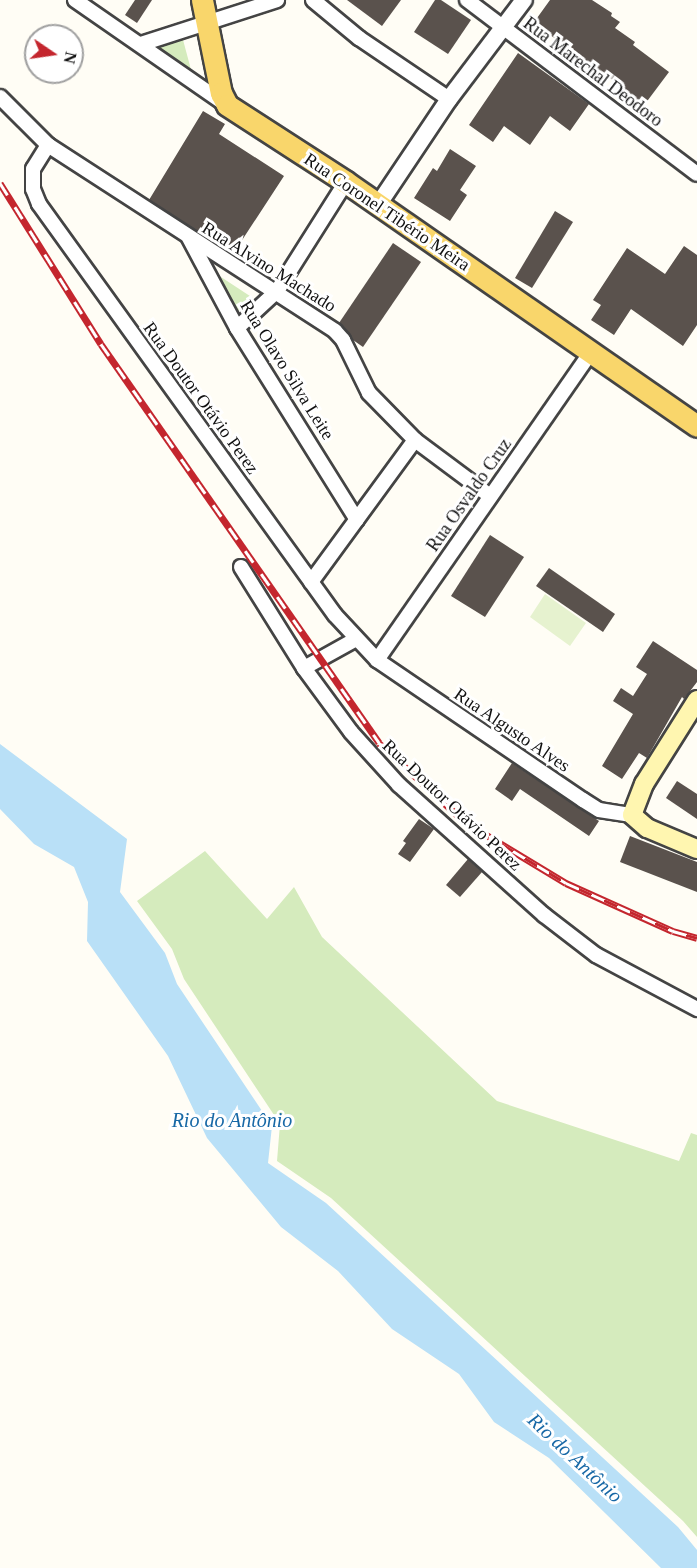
<!DOCTYPE html>
<html>
<head>
<meta charset="utf-8">
<style>
  body { margin:0 }
  #map { position:relative; width:697px; height:1568px; overflow:hidden; background:#fffdf5; font-family:"Times New Roman",serif }
  div>[style] { position:absolute }
  [style*='--x'] { left:calc(var(--x)*1px); top:calc(var(--y)*1px); width:calc(var(--w)*1px); rotate:calc(var(--a)*1deg) }
  .green>* { inset:0; background:#d5ebbd }
  .pitch>* { inset:0; background:#e6f2cf }
  .water>* { inset:0; background:#b9e0f7 }
  .building>* { inset:0; background:#5a524d }
  .roads { filter:drop-shadow(2px 0 #444) drop-shadow(-2px 0 #444) drop-shadow(0 2px #444) drop-shadow(0 -2px #444) }
  .minor>* { height:14px; margin:-7px; padding:0 7px; transform-origin:7px; border-radius:7px; background:#fff }
  .tertiary>* { height:16px; margin:-8px; padding:0 8px; transform-origin:8px; border-radius:8px; background:#fff }
  .secondary>* { height:18px; margin:-9px; padding:0 9px; transform-origin:9px; border-radius:9px; background:#fff6b0 }
  .primary>* { height:21px; margin:-10.5px; padding:0 10.5px; transform-origin:10.5px; border-radius:10.5px; background:#f9d66b }
  .rail>* { height:7px; margin-top:-3.5px; transform-origin:0; background:repeating-linear-gradient(90deg,#fff 0 14px,#c4262e 0 28px); box-sizing:border-box; border-block:2px solid #c4262e }
  span { translate:-50% -50%; white-space:nowrap; text-align:center; line-height:1.15; -webkit-text-stroke:6px #fff; paint-order:stroke }
  .street-label { font-size:18px; color:#111 }
  .water-label { font-size:20px; color:#1768a6; font-style:italic }
  .north { position:absolute; left:24px; top:24px; width:60px; height:60px; box-sizing:border-box; background:#fff; border:2px solid #a0a0a0; border-radius:50%; rotate:103deg; font-size:16px; font-weight:700; line-height:24px; text-align:center; color:#111 }
  .north::after { content:''; display:block; margin:auto; width:21px; height:27px; background:#c4262e; clip-path:polygon(50% 0,100% 100%,50% 72%,0 100%) }
</style>
</head>
<body>
<div id="map">
  <div class="green">
    <div style="clip-path:polygon(182px 36px,194px 81px,145px 48px)"></div>
    <div style="clip-path:polygon(195px 260px,253px 298px,226px 322px)"></div>
    <div style="clip-path:polygon(205px 851px,267px 919px,294px 887px,322px 937px,497px 1101px,679px 1161px,691px 1133px,697px 1135px,697px 1537px,683px 1521px,331px 1198px,277px 1161px,280px 1124px,184px 979px,172px 949px,137px 901px)"></div>
  </div>
  <div class="pitch">
    <div style="clip-path:polygon(545px 594px,586px 623px,570px 646px,530px 617px)"></div>
  </div>
  <div class="water">
    <div style="clip-path:polygon(0 744px,127px 839px,120px 892px,165px 953px,177px 984px,272px 1126px,268px 1163px,326px 1203px,678px 1527px,697px 1550px,697px 1568px,661px 1568px,549px 1458px,494px 1422px,459px 1374px,392px 1329px,338px 1271px,281px 1227px,207px 1138px,168px 1056px,87px 941px,88px 902px,74px 867px,34px 844px,0 809px)"></div>
  </div>
  <div class="building">
    <div style="clip-path:polygon(135px 0,152px 0,137px 23px,125px 15px)"></div>
    <div style="clip-path:polygon(347px 0,401px 0,382px 26px)"></div>
    <div style="clip-path:polygon(435px 0,441px 0,471px 20px,448px 54px,414px 32px)"></div>
    <div style="clip-path:polygon(550px 0,592px 0,612px 13px,611px 16px,620px 22px,615px 28px,635px 42px,633px 45px,669px 72px,642px 108px,618px 90px,621px 86px,572px 51px,574px 49px,532px 25px)"></div>
    <div style="clip-path:polygon(518px 53px,589px 104px,570px 131px,550px 116px,530px 145px,504px 126px,493px 142px,469px 125px)"></div>
    <div style="clip-path:polygon(203px 111px,225px 124px,219px 134px,284px 176px,233px 254px,149px 200px)"></div>
    <div style="clip-path:polygon(450px 149px,476px 166px,460px 190px,467px 195px,450px 221px,414px 198px,433px 168px,437px 171px)"></div>
    <div style="clip-path:polygon(555px 211px,573px 222px,532px 288px,515px 278px)"></div>
    <div style="clip-path:polygon(393px 243px,421px 262px,363px 347px,353px 340px,339px 323px)"></div>
    <div style="clip-path:polygon(684px 246px,697px 255px,697px 325px,683px 346px,631px 309px,614px 335px,591px 320px,601px 305px,593px 300px,627px 248px,665px 274px)"></div>
    <div style="clip-path:polygon(490px 535px,524px 557px,485px 617px,451px 596px)"></div>
    <div style="clip-path:polygon(549px 568px,615px 614px,603px 632px,536px 586px)"></div>
    <div style="clip-path:polygon(653px 641px,697px 670px,697px 682px,684px 699px,682px 697px,647px 758px,639px 753px,622px 779px,602px 766px,633px 714px,613px 701px,621px 688px,633px 696px,647px 674px,636px 667px)"></div>
    <div style="clip-path:polygon(512px 763px,599px 821px,589px 836px,520px 789px,512px 801px,495px 789px)"></div>
    <div style="clip-path:polygon(677px 781px,697px 794px,697px 819px,666px 798px)"></div>
    <div style="clip-path:polygon(419px 819px,434px 829px,410px 862px,398px 854px,406px 843px,403px 841px)"></div>
    <div style="clip-path:polygon(630px 836px,697px 862px,697px 892px,620px 862px)"></div>
    <div style="clip-path:polygon(468px 859px,482px 872px,460px 897px,446px 885px)"></div>
  </div>
  <div class="roads">
    <div class="minor">
      <div style="--x:75;--y:0;--w:183;--a:34.7"></div>
      <div style="--x:313;--y:0;--w:60;--a:39.6"></div>
      <div style="--x:359;--y:38;--w:109;--a:34.1"></div>
      <div style="--x:467;--y:0;--w:288;--a:37.1"></div>
      <div style="--x:141;--y:44;--w:143;--a:-17.9"></div>
      <div style="--x:0;--y:97;--w:68;--a:45"></div>
      <div style="--x:48;--y:145;--w:342;--a:32.9"></div>
      <div style="--x:335;--y:331;--w:12;--a:48"></div>
      <div style="--x:343;--y:340;--w:59;--a:63.9"></div>
      <div style="--x:369;--y:393;--w:66;--a:45.6"></div>
      <div style="--x:415;--y:440;--w:94;--a:36.7"></div>
      <div style="--x:48;--y:145;--w:28;--a:122"></div>
      <div style="--x:33;--y:169;--w:20;--a:90"></div>
      <div style="--x:33;--y:189;--w:16;--a:68"></div>
      <div style="--x:39;--y:204;--w:506;--a:54.24"></div>
      <div style="--x:335;--y:615;--w:62;--a:47"></div>
      <div style="--x:377;--y:660;--w:249;--a:34.2"></div>
      <div style="--x:583;--y:800;--w:19;--a:32"></div>
      <div style="--x:599;--y:810;--w:33;--a:9"></div>
      <div style="--x:189;--y:238;--w:102;--a:61.9"></div>
      <div style="--x:237;--y:328;--w:226;--a:58"></div>
      <div style="--x:237;--y:328;--w:54;--a:-42.8"></div>
      <div style="--x:277;--y:291;--w:129;--a:-57.7"></div>
      <div style="--x:241;--y:567;--w:119;--a:58"></div>
      <div style="--x:304;--y:668;--w:79;--a:53.7"></div>
      <div style="--x:351;--y:732;--w:72;--a:47.8"></div>
      <div style="--x:399;--y:785;--w:195;--a:41.9"></div>
      <div style="--x:544;--y:915;--w:66;--a:37.6"></div>
      <div style="--x:596;--y:955;--w:115;--a:28.1"></div>
      <div style="--x:311;--y:582;--w:176;--a:-53.8"></div>
      <div style="--x:377;--y:660;--w:375;--a:-55.2"></div>
      <div style="--x:304;--y:668;--w:60;--a:-29.1"></div>
    </div>
    <div class="tertiary">
      <div style="--x:378;--y:205;--w:128;--a:-56.2"></div>
      <div style="--x:449;--y:99;--w:124;--a:-52.9"></div>
    </div>
    <div class="secondary">
      <div style="--x:697;--y:700;--w:99;--a:122.2"></div>
      <div style="--x:644;--y:784;--w:33;--a:111"></div>
      <div style="--x:632;--y:815;--w:20;--a:41"></div>
      <div style="--x:647;--y:828;--w:54;--a:22.8"></div>
    </div>
    <div class="primary">
      <div style="--x:202;--y:0;--w:95;--a:78.5"></div>
      <div style="--x:221;--y:93;--w:13;--a:63"></div>
      <div style="--x:227;--y:105;--w:142;--a:32.9"></div>
      <div style="--x:346;--y:182;--w:427;--a:34.8"></div>
    </div>
  </div>
  <div class="rail">
    <div style="--x:0;--y:183;--w:190;--a:57.9"></div>
    <div style="--x:101;--y:344;--w:486;--a:55.1"></div>
    <div style="--x:379;--y:743;--w:117;--a:42.6"></div>
    <div style="--x:465;--y:822;--w:118;--a:31.1"></div>
    <div style="--x:566;--y:883;--w:117;--a:24.2"></div>
    <div style="--x:673;--y:931;--w:25;--a:16"></div>
  </div>
  <div class="street-label">
    <span style="left:593px;top:72px;rotate:37deg">Rua Marechal Deodoro</span>
    <span style="left:387px;top:212px;rotate:34deg">Rua Coronel Tibério Meira</span>
    <span style="left:269px;top:267px;rotate:32deg">Rua Alvino Machado</span>
    <span style="left:287px;top:370px;rotate:58deg">Rua Olavo Silva Leite</span>
    <span style="left:201px;top:398px;rotate:54deg">Rua Doutor Otávio Perez</span>
    <span style="left:469px;top:495px;rotate:-55deg">Rua Osvaldo Cruz</span>
    <span style="left:512px;top:730px;rotate:34deg">Rua Algusto Alves</span>
    <span style="left:452px;top:805px;rotate:43deg">Rua Doutor Otávio Perez</span>
  </div>
  <div class="water-label">
    <span style="left:232px;top:1120px">Rio do Antônio</span>
    <span style="left:575px;top:1458px;rotate:43deg">Rio do Antônio</span>
  </div>
  <div class="north">N</div>
</div>
</body>
</html>
